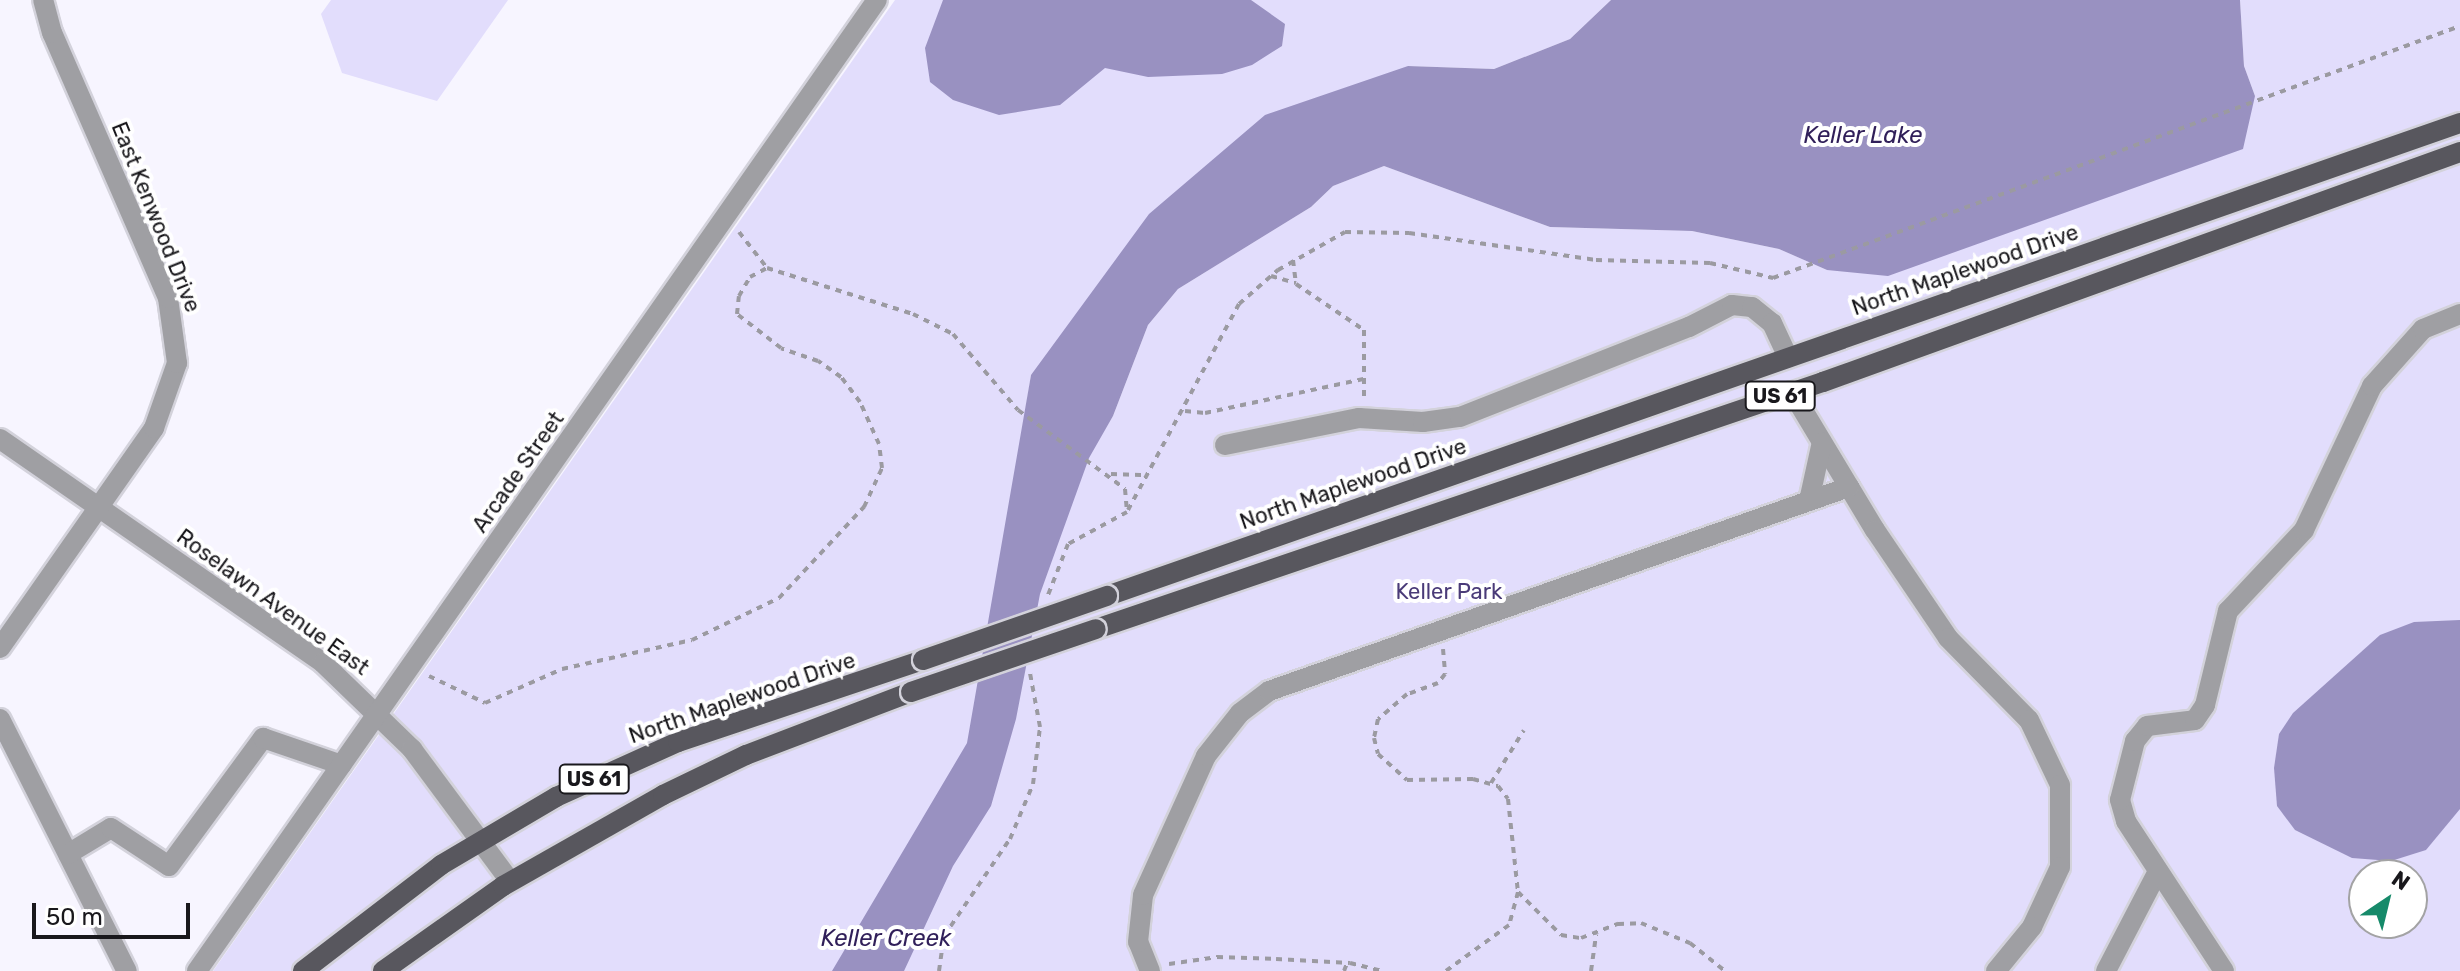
<!DOCTYPE html>
<html>
<head>
<meta charset="utf-8">
<style>
  body { margin:0 }
  #map { position:relative; width:2460px; height:971px; overflow:hidden; background:#f7f5ff; font-family:Rubik,sans-serif }
  div>[style] { position:absolute }
  [style*='--x'] { left:calc(var(--x)*1px); top:calc(var(--y)*1px); width:calc(var(--w)*1px); rotate:calc(var(--a)*1deg) }
  .green>* { inset:0; background:#e2ddfc }
  .water>* { inset:0; background:#9991c1 }
  .path>* { height:4px; margin-top:-2px; transform-origin:0; background:repeating-linear-gradient(90deg,#9b9aa1 0 6px,transparent 0 12px) }
  .roads { filter:drop-shadow(2px 0 #d3d2db) drop-shadow(-2px 0 #d3d2db) drop-shadow(0 2px #d3d2db) drop-shadow(0 -2px #d3d2db) }
  .minor>* { height:20px; margin:-10px; padding:0 10px; transform-origin:10px; border-radius:10px; background:#9f9fa3 }
  .major>* { height:20px; margin:-10px; padding:0 10px; transform-origin:10px; border-radius:10px; background:#58575e }
  .bridges { filter:drop-shadow(2px 0 #d3d2db) drop-shadow(-2px 0 #d3d2db) drop-shadow(0 2px #d3d2db) drop-shadow(0 -2px #d3d2db) }
  .major-bridge>* { height:20px; margin:-10px; padding:0 10px; transform-origin:10px; border-radius:10px; background:#58575e }
  span { translate:-50% -50%; white-space:nowrap; text-align:center; line-height:1.15; -webkit-text-stroke:8px #fff; paint-order:stroke }
  .shield-label span { padding:2px 6px; background:#fff; border:2px solid; border-radius:6px; -webkit-text-stroke-width:0 }
  .shield-label { font-size:20px; color:#19181c; font-weight:700 }
  .street-label { font-size:22px; color:#19181c }
  .park-label { font-size:22px; color:#4a3b78 }
  .water-label { font-size:24px; color:#301f59; font-style:italic }
  .north { position:absolute; left:2348px; top:859px; width:80px; height:80px; box-sizing:border-box; background:#fff; border:2px solid #a3a3a4; border-radius:50%; rotate:35deg; font-size:22px; font-weight:700; line-height:32px; text-align:center; color:#19181c }
  .north::after { content:''; display:block; margin:auto; width:28px; height:36px; background:#168a6a; clip-path:polygon(50% 0,100% 100%,50% 72%,0 100%) }
  .scale { position:absolute; left:32px; top:903px; width:158px; height:36px; box-sizing:border-box; border:4px solid #19181c; border-top:0; padding-left:10px; font-size:24px; line-height:28px; white-space:nowrap; color:#19181c; -webkit-text-stroke:6px #fff; paint-order:stroke }
</style>
</head>
<body>
<div id="map">
  <div class="green">
    <div style="clip-path:polygon(331px 0,508px 0,437px 101px,342px 73px,321px 14px)"></div>
    <div style="clip-path:polygon(evenodd,895px 0,1611px 0,1570px 39px,1494px 69px,1408px 66px,1031px 375px,994px 612px,1113px 416px,1148px 325px,1178px 289px,1311px 207px,1333px 186px,1384px 166px,1550px 227px,1692px 231px,1779px 249px,1827px 270px,2255px 96px,2244px 66px,2240px 0,2460px 0,2460px 971px,213px 971px,895px 0,2364px 875px,2412px 875px,2412px 923px,2364px 923px,2364px 875px)"></div>
  </div>
  <div class="water">
    <div style="clip-path:polygon(943px 0,1251px 0,1285px 24px,1282px 46px,1252px 65px,1222px 74px,1148px 77px,1105px 68px,1060px 105px,999px 115px,953px 100px,930px 82px,925px 48px)"></div>
    <div style="clip-path:polygon(1611px 0,2240px 0,2244px 66px,2255px 96px,2243px 149px,1888px 276px,1827px 270px,1779px 249px,1692px 231px,1550px 227px,1384px 166px,1333px 186px,1311px 207px,1178px 289px,1148px 325px,1113px 416px,1089px 458px,1040px 594px,1016px 719px,991px 806px,953px 866px,904px 971px,832px 971px,967px 743px,1031px 375px,1149px 214px,1265px 115px,1408px 66px,1494px 69px,1570px 39px)"></div>
    <div style="clip-path:polygon(2460px 620px,2460px 809px,2426px 850px,2391px 861px,2352px 858px,2295px 830px,2277px 806px,2274px 768px,2279px 734px,2293px 713px,2380px 635px,2414px 622px)"></div>
  </div>
  <div class="path">
    <div style="--x:739;--y:232;--w:46;--a:52.1"></div>
    <div style="--x:1293;--y:260;--w:24;--a:83"></div>
    <div style="--x:1296;--y:284;--w:82;--a:34.1"></div>
    <div style="--x:1364;--y:330;--w:68;--a:90"></div>
    <div style="--x:1271;--y:276;--w:26;--a:16"></div>
    <div style="--x:1185;--y:411;--w:20;--a:6"></div>
    <div style="--x:1205;--y:413;--w:162;--a:-12.1"></div>
    <div style="--x:1111;--y:474;--w:37;--a:2"></div>
    <div style="--x:1128;--y:510;--w:234;--a:-61.7"></div>
    <div style="--x:1239;--y:304;--w:52;--a:-41.1"></div>
    <div style="--x:1278;--y:270;--w:77;--a:-29.6"></div>
    <div style="--x:1345;--y:232;--w:64;--a:0.9"></div>
    <div style="--x:1409;--y:233;--w:189;--a:8.2"></div>
    <div style="--x:1596;--y:260;--w:114;--a:1.5"></div>
    <div style="--x:1710;--y:263;--w:65;--a:13.4"></div>
    <div style="--x:1773;--y:278;--w:732;--a:-20.14"></div>
    <div style="--x:1443;--y:649;--w:25;--a:85"></div>
    <div style="--x:1445;--y:674;--w:11;--a:128"></div>
    <div style="--x:1438;--y:683;--w:33;--a:160"></div>
    <div style="--x:1407;--y:694;--w:38;--a:139"></div>
    <div style="--x:1378;--y:719;--w:19;--a:102"></div>
    <div style="--x:1374;--y:738;--w:16;--a:76"></div>
    <div style="--x:1378;--y:754;--w:39;--a:42"></div>
    <div style="--x:1407;--y:780;--w:66;--a:-0.9"></div>
    <div style="--x:1473;--y:779;--w:26;--a:16"></div>
    <div style="--x:1498;--y:786;--w:16;--a:52"></div>
    <div style="--x:1508;--y:799;--w:94;--a:83.9"></div>
    <div style="--x:1518;--y:892;--w:34;--a:105"></div>
    <div style="--x:1509;--y:925;--w:78;--a:143.9"></div>
    <div style="--x:429;--y:676;--w:62;--a:25.7"></div>
    <div style="--x:485;--y:703;--w:84;--a:-23.8"></div>
    <div style="--x:562;--y:669;--w:133;--a:-12.6"></div>
    <div style="--x:692;--y:640;--w:97;--a:-25.8"></div>
    <div style="--x:779;--y:598;--w:125;--a:-47"></div>
    <div style="--x:864;--y:507;--w:43;--a:-65.2"></div>
    <div style="--x:882;--y:468;--w:24;--a:-97"></div>
    <div style="--x:879;--y:444;--w:46;--a:-114.3"></div>
    <div style="--x:860;--y:402;--w:31;--a:-127"></div>
    <div style="--x:841;--y:377;--w:28;--a:-145"></div>
    <div style="--x:818;--y:361;--w:39;--a:-161"></div>
    <div style="--x:781;--y:348;--w:56;--a:-142.3"></div>
    <div style="--x:737;--y:314;--w:18;--a:-84"></div>
    <div style="--x:739;--y:296;--w:22;--a:-60"></div>
    <div style="--x:750;--y:277;--w:19;--a:-28"></div>
    <div style="--x:767;--y:268;--w:153;--a:17.5"></div>
    <div style="--x:913;--y:314;--w:45;--a:26.6"></div>
    <div style="--x:953;--y:334;--w:100;--a:49.5"></div>
    <div style="--x:1018;--y:410;--w:133;--a:36.4"></div>
    <div style="--x:1125;--y:489;--w:23;--a:85"></div>
    <div style="--x:1127;--y:512;--w:67;--a:151.5"></div>
    <div style="--x:1068;--y:544;--w:55;--a:111.4"></div>
    <div style="--x:1491;--y:783;--w:62;--a:-58.1"></div>
    <div style="--x:1518;--y:892;--w:61;--a:45"></div>
    <div style="--x:1561;--y:935;--w:20;--a:9"></div>
    <div style="--x:1581;--y:938;--w:40;--a:-21"></div>
    <div style="--x:1618;--y:924;--w:23;--a:-2"></div>
    <div style="--x:1641;--y:923;--w:53;--a:22.2"></div>
    <div style="--x:1690;--y:943;--w:45;--a:38.7"></div>
    <div style="--x:1169;--y:964;--w:49;--a:-8.3"></div>
    <div style="--x:1217;--y:957;--w:59;--a:1.9"></div>
    <div style="--x:1276;--y:959;--w:74;--a:3.1"></div>
    <div style="--x:1350;--y:963;--w:32;--a:14"></div>
    <div style="--x:939;--y:971;--w:35;--a:-82"></div>
    <div style="--x:944;--y:936;--w:117;--a:-55.8"></div>
    <div style="--x:1010;--y:839;--w:60;--a:-67.3"></div>
    <div style="--x:1033;--y:784;--w:57;--a:-83"></div>
    <div style="--x:1040;--y:727;--w:55;--a:-100.5"></div>
    <div style="--x:1344;--y:971;--w:9;--a:-69"></div>
    <div style="--x:1591;--y:971;--w:37;--a:-82"></div>
  </div>
  <div class="roads">
    <div class="minor">
      <div style="--x:1792;--y:392;--w:161;--a:59"></div>
      <div style="--x:1875;--y:530;--w:130;--a:55.9"></div>
      <div style="--x:1948;--y:638;--w:115;--a:45.4"></div>
      <div style="--x:2029;--y:720;--w:72;--a:64.5"></div>
      <div style="--x:2060;--y:785;--w:82;--a:90"></div>
      <div style="--x:2060;--y:867;--w:66;--a:115"></div>
      <div style="--x:2032;--y:927;--w:57;--a:129.3"></div>
      <div style="--x:0;--y:439;--w:393;--a:34.7"></div>
      <div style="--x:323;--y:663;--w:124;--a:44"></div>
      <div style="--x:412;--y:749;--w:164;--a:53.4"></div>
      <div style="--x:1225;--y:445;--w:137;--a:-11.4"></div>
      <div style="--x:1359;--y:418;--w:64;--a:3.6"></div>
      <div style="--x:1423;--y:422;--w:37;--a:-8"></div>
      <div style="--x:1460;--y:417;--w:246;--a:-21.5"></div>
      <div style="--x:1689;--y:327;--w:48;--a:-27.1"></div>
      <div style="--x:1732;--y:305;--w:20;--a:6"></div>
      <div style="--x:1752;--y:307;--w:26;--a:39"></div>
      <div style="--x:1772;--y:323;--w:38;--a:65"></div>
      <div style="--x:1809;--y:501;--w:60;--a:-77.6"></div>
      <div style="--x:0;--y:648;--w:269;--a:-55"></div>
      <div style="--x:154;--y:428;--w:69;--a:-70.5"></div>
      <div style="--x:177;--y:363;--w:66;--a:-97.9"></div>
      <div style="--x:168;--y:298;--w:289;--a:-113.6"></div>
      <div style="--x:52;--y:33;--w:34;--a:-105"></div>
      <div style="--x:0;--y:719;--w:282;--a:63.3"></div>
      <div style="--x:68;--y:854;--w:50;--a:-31.2"></div>
      <div style="--x:111;--y:828;--w:69;--a:33.2"></div>
      <div style="--x:169;--y:866;--w:159;--a:-53.7"></div>
      <div style="--x:263;--y:738;--w:83;--a:18.9"></div>
      <div style="--x:197;--y:971;--w:1185;--a:-55"></div>
      <div style="--x:1150;--y:971;--w:31;--a:-112"></div>
      <div style="--x:1138;--y:942;--w:47;--a:-83.9"></div>
      <div style="--x:1143;--y:895;--w:153;--a:-65.6"></div>
      <div style="--x:1206;--y:756;--w:55;--a:-51.7"></div>
      <div style="--x:1240;--y:713;--w:36;--a:-37"></div>
      <div style="--x:1269;--y:691;--w:615;--a:-19.38"></div>
      <div style="--x:2106;--y:971;--w:113;--a:-62.5"></div>
      <div style="--x:2224;--y:971;--w:179;--a:-123.2"></div>
      <div style="--x:2126;--y:821;--w:22;--a:-106"></div>
      <div style="--x:2120;--y:800;--w:61;--a:-75.7"></div>
      <div style="--x:2135;--y:741;--w:19;--a:-51"></div>
      <div style="--x:2147;--y:726;--w:48;--a:-7.1"></div>
      <div style="--x:2195;--y:720;--w:18;--a:-56"></div>
      <div style="--x:2205;--y:705;--w:97;--a:-76.3"></div>
      <div style="--x:2228;--y:611;--w:111;--a:-46.8"></div>
      <div style="--x:2304;--y:530;--w:159;--a:-64.7"></div>
      <div style="--x:2372;--y:386;--w:76;--a:-48.2"></div>
      <div style="--x:2423;--y:329;--w:40;--a:-22"></div>
    </div>
    <div class="major">
      <div style="--x:1107;--y:596;--w:1433;--a:-19.27"></div>
      <div style="--x:1096;--y:629;--w:768;--a:-18.77"></div>
      <div style="--x:1823;--y:382;--w:677;--a:-19.85"></div>
      <div style="--x:303;--y:971;--w:174;--a:-37.5"></div>
      <div style="--x:441;--y:865;--w:134;--a:-30.6"></div>
      <div style="--x:556;--y:797;--w:134;--a:-24.3"></div>
      <div style="--x:678;--y:742;--w:258;--a:-18.5"></div>
      <div style="--x:383;--y:971;--w:147;--a:-35.3"></div>
      <div style="--x:503;--y:886;--w:184;--a:-29.6"></div>
      <div style="--x:663;--y:795;--w:92;--a:-25.7"></div>
      <div style="--x:746;--y:755;--w:177;--a:-20.9"></div>
    </div>
  </div>
  <div class="bridges">
    <div class="major-bridge">
      <div style="--x:923;--y:660;--w:195;--a:-19.2"></div>
      <div style="--x:911;--y:692;--w:195;--a:-18.8"></div>
    </div>
  </div>
  <div class="shield-label">
    <span style="left:1780px;top:396px">US 61</span>
    <span style="left:594px;top:779px">US 61</span>
  </div>
  <div class="street-label">
    <span style="left:156px;top:217px;rotate:68deg">East Kenwood Drive</span>
    <span style="left:1965px;top:270px;rotate:-19deg">North Maplewood Drive</span>
    <span style="left:518px;top:472px;rotate:-55deg">Arcade Street</span>
    <span style="left:1353px;top:484px;rotate:-19deg">North Maplewood Drive</span>
    <span style="left:273px;top:602px;rotate:36deg">Roselawn Avenue East</span>
    <span style="left:742px;top:698px;rotate:-19deg">North Maplewood Drive</span>
  </div>
  <div class="park-label">
    <span style="left:1449px;top:592px">Keller Park</span>
  </div>
  <div class="water-label">
    <span style="left:1863px;top:136px">Keller Lake</span>
    <span style="left:886px;top:939px">Keller Creek</span>
  </div>
  <div class="north">N</div>
  <div class="scale">50 m</div>
</div>
</body>
</html>
